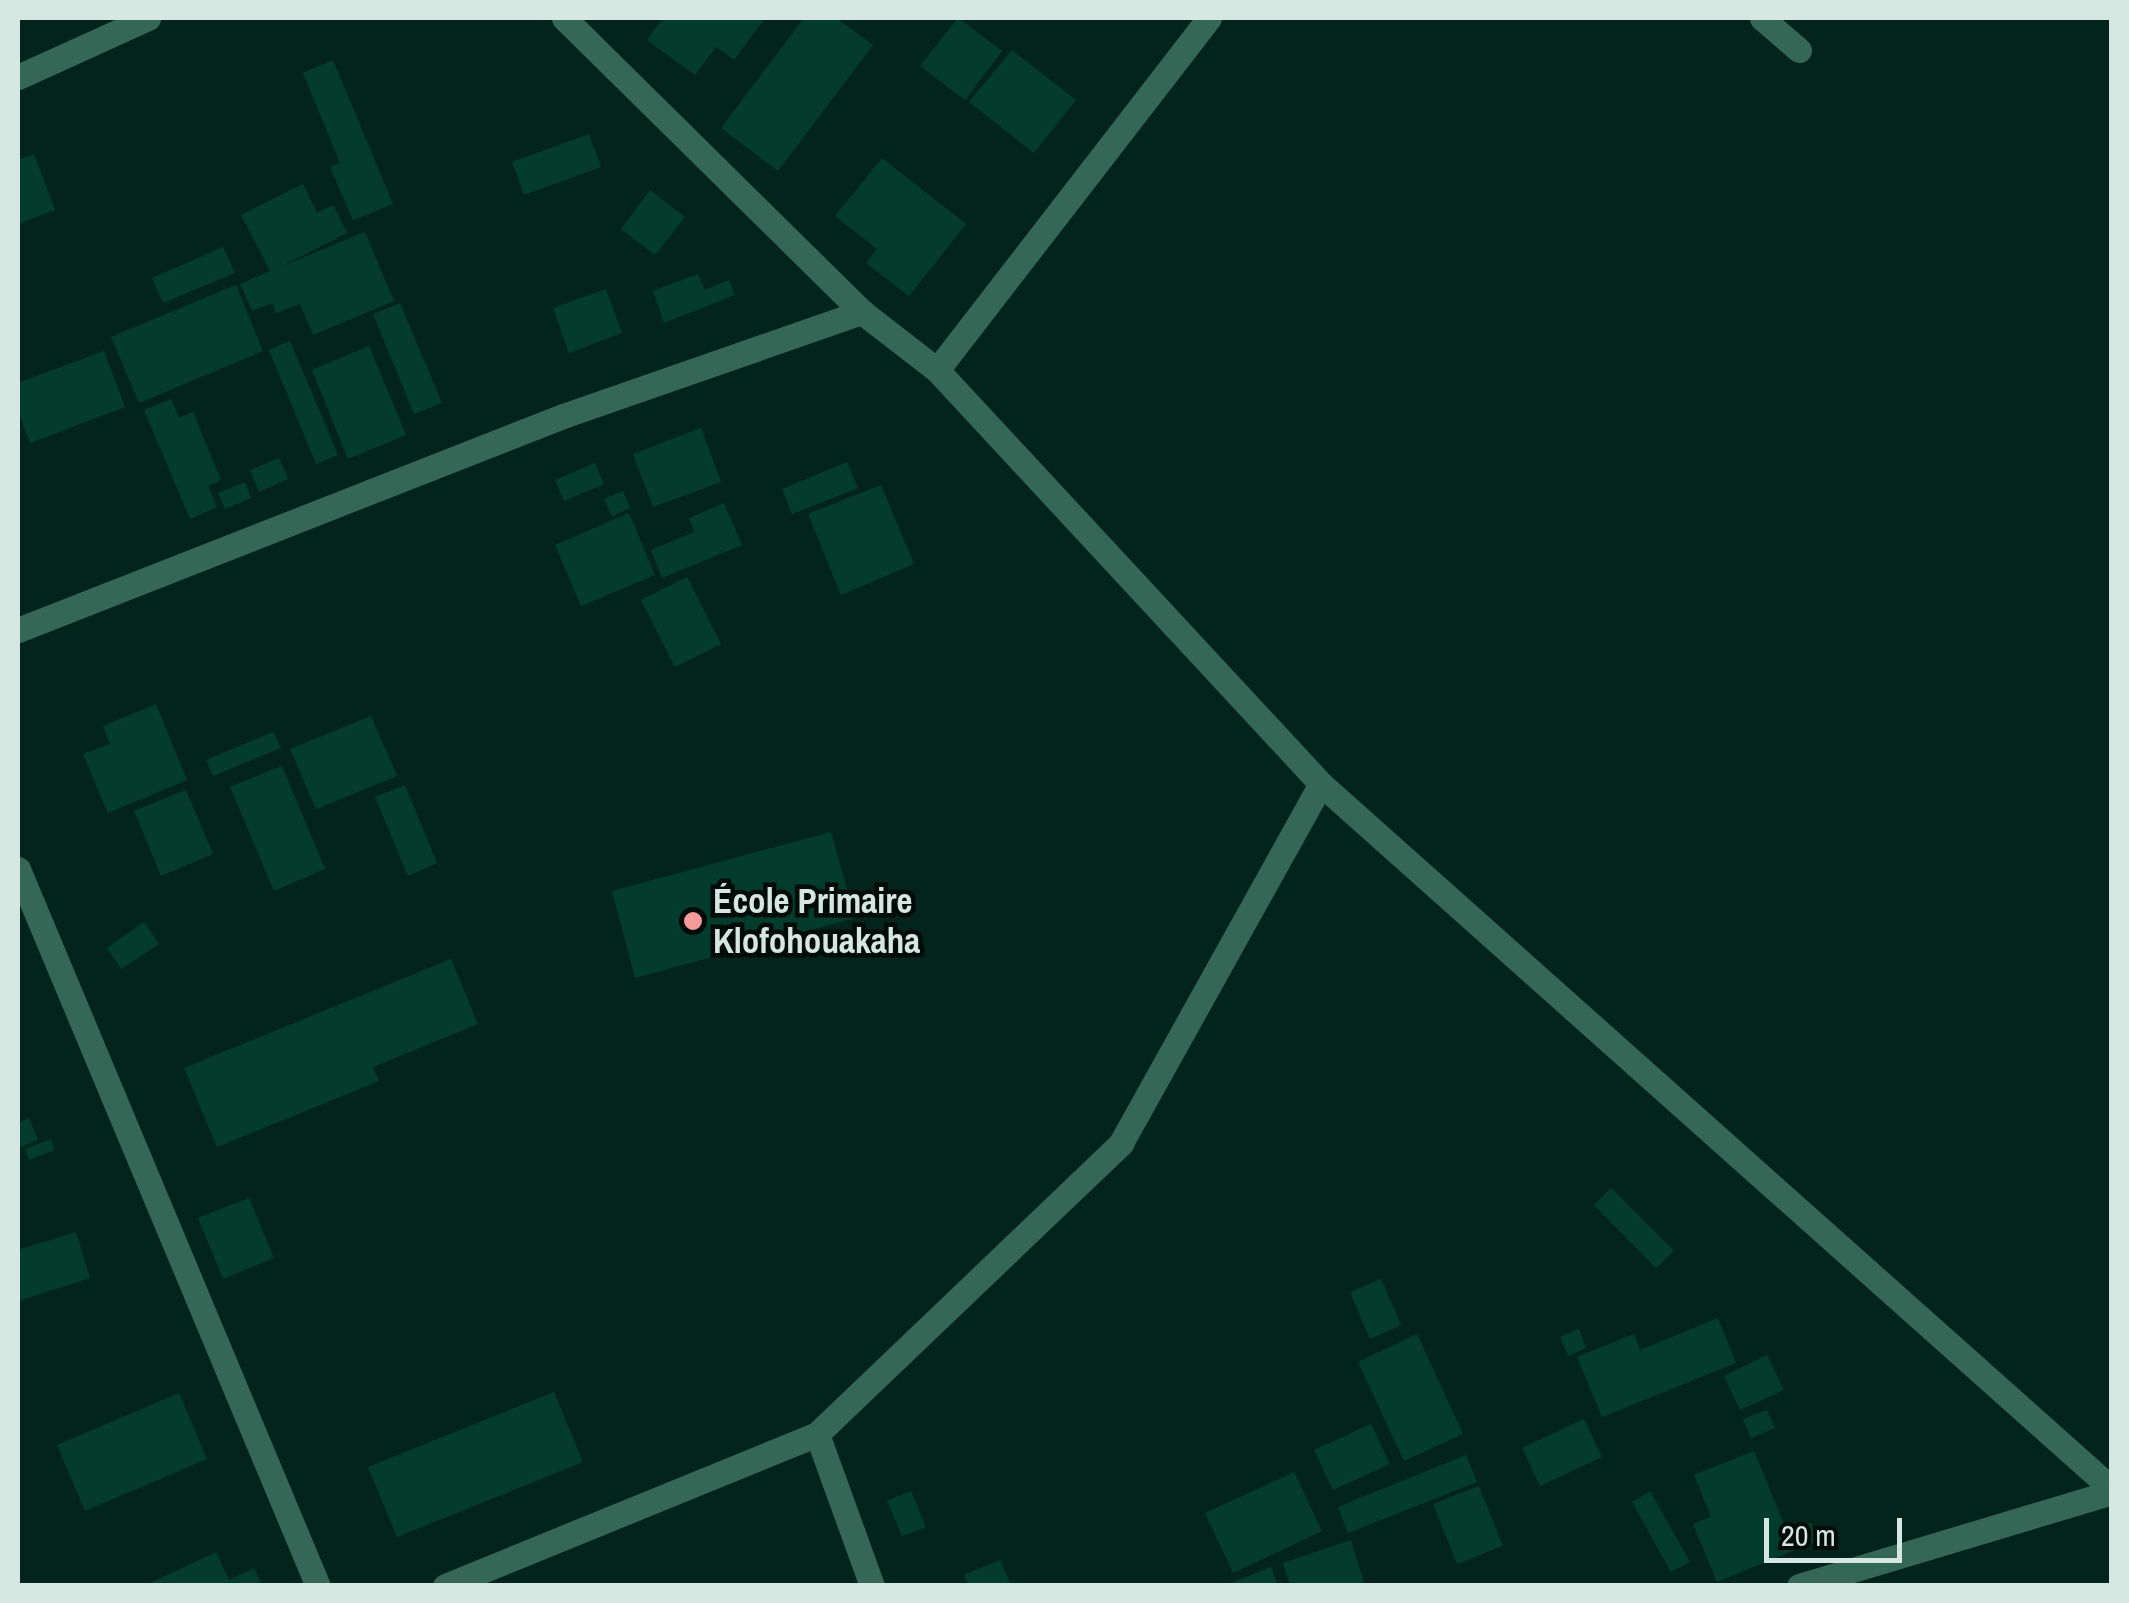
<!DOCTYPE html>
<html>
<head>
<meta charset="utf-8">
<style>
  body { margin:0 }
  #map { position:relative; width:2129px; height:1603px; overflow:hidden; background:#03241a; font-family:"Archivo Narrow",sans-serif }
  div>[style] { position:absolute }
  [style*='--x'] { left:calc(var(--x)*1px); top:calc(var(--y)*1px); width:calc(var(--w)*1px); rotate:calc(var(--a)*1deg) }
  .building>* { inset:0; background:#033c2d }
  .minor>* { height:25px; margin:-12.5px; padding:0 12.5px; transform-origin:12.5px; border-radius:12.5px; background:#356756 }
  .dots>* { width:28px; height:28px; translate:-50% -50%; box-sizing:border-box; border:5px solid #020b07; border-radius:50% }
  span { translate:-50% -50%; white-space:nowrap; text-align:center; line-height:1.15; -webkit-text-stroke:9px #020b07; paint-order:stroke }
  .poi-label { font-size:35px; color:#d5e7e0; font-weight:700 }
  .left { translate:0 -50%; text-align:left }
  .frame { position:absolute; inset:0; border:20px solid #d5e7e0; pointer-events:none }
  .scale { position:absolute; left:1764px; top:1518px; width:138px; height:45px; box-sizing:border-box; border:5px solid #d5e7e0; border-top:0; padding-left:12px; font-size:30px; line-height:35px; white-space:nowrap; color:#d5e7e0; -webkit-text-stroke:8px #020b07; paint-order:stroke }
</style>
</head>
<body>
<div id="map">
  <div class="building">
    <div style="clip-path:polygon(663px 18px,765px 18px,734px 60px,716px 47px,695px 75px,647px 40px)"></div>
    <div style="clip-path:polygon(804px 18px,836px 18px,873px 45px,778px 171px,721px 128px)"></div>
    <div style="clip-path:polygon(958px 18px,1002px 51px,965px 100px,920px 66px)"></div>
    <div style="clip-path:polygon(1012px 50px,1076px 100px,1034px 153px,969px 102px)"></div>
    <div style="clip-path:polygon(333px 60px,393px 204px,353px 220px,330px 167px,340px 163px,303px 73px)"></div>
    <div style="clip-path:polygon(589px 134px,601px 167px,524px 195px,512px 162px)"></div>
    <div style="clip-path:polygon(34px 154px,55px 210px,18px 224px,18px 160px)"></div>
    <div style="clip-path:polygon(882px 158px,966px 224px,909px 296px,866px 263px,877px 249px,835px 216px)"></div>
    <div style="clip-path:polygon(303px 184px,317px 213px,333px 205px,347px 233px,280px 267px,365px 232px,394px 301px,313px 335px,300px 304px,276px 313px,272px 303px,252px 311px,240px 284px,270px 271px,241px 215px)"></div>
    <div style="clip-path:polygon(650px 190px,685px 217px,655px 255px,621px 229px)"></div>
    <div style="clip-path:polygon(223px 247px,235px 273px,163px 303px,152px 278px)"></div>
    <div style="clip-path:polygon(698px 274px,705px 290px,729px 280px,735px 295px,664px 323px,653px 291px)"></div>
    <div style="clip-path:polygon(236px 285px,263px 351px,139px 403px,111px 337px)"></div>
    <div style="clip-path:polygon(606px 289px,622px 333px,569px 353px,553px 308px)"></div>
    <div style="clip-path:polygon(400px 303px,442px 403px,414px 414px,373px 314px)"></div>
    <div style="clip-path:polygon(290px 341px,338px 455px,316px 464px,269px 350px)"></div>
    <div style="clip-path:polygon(369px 346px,406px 435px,348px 459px,312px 370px)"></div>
    <div style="clip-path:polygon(104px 351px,125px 407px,30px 443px,18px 411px,18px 383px)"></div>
    <div style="clip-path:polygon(171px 399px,179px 418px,193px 412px,221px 480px,208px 486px,217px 507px,190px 519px,144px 410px)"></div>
    <div style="clip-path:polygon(701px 428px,721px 482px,653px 507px,633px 454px)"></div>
    <div style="clip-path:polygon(279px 458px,288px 479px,259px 492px,250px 470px)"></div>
    <div style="clip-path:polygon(847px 462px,858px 488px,792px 514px,782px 489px)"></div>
    <div style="clip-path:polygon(595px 463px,604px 484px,564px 501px,555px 480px)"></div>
    <div style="clip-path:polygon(245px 482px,251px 498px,225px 509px,218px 493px)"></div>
    <div style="clip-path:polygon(881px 485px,914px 564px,841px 595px,808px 514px)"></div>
    <div style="clip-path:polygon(623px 491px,630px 508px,612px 516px,604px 499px)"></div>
    <div style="clip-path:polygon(724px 503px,742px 545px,662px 578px,651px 550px,694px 532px,689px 518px)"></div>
    <div style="clip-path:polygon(629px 513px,655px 575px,581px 606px,555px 545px)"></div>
    <div style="clip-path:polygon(687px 577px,721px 644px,675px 667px,641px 600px)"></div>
    <div style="clip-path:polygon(156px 704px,187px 780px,108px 813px,83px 754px,110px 744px,103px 726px)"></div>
    <div style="clip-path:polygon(371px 716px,397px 776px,316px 809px,290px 749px)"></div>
    <div style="clip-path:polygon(273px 732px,281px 748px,213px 776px,206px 760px)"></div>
    <div style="clip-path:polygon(282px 766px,325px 869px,274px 891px,230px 787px)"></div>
    <div style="clip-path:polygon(405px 785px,437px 863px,408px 876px,375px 797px)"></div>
    <div style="clip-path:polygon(186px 790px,213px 854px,161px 876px,134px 811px)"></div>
    <div style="clip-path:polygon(831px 832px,855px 918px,635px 978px,612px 891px)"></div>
    <div style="clip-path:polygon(144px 922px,159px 944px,121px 969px,107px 948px)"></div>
    <div style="clip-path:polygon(451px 959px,478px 1024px,373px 1067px,379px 1081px,217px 1147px,184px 1068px)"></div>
    <div style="clip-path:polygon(29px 1118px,38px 1140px,18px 1148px,18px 1123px)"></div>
    <div style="clip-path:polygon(51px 1139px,55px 1150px,29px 1160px,25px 1149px)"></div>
    <div style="clip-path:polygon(1611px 1188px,1674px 1251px,1656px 1268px,1594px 1205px)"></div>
    <div style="clip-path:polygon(249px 1198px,274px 1258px,223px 1279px,198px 1218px)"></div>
    <div style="clip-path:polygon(76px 1232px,90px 1278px,18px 1301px,18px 1250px)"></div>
    <div style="clip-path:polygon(1381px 1279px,1401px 1325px,1370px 1339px,1350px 1292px)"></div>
    <div style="clip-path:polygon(1718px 1318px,1736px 1363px,1602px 1417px,1577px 1357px,1634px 1334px,1640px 1350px)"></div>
    <div style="clip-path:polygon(1579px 1329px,1586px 1348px,1568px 1356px,1560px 1337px)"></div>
    <div style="clip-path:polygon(1417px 1334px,1463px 1434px,1404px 1461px,1358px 1362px)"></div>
    <div style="clip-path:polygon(1767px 1355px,1784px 1390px,1740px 1410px,1724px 1376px)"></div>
    <div style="clip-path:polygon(554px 1392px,583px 1462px,397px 1537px,368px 1467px)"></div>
    <div style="clip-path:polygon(179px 1393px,207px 1459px,85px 1511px,57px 1445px)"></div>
    <div style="clip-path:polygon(1767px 1410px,1775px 1428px,1751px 1438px,1743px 1419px)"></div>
    <div style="clip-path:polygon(1584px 1419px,1602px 1457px,1540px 1486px,1522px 1448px)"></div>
    <div style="clip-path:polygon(1371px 1424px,1390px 1464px,1333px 1490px,1314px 1450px)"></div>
    <div style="clip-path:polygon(1754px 1451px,1787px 1531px,1811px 1522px,1819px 1540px,1717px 1582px,1693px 1524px,1711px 1517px,1694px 1475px)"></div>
    <div style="clip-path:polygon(1466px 1455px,1477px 1482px,1348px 1533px,1338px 1507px)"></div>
    <div style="clip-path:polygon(1294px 1472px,1322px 1531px,1233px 1573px,1205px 1513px)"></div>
    <div style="clip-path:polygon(1479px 1486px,1503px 1546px,1457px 1564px,1433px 1504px)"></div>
    <div style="clip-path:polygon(911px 1491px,926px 1527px,902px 1536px,887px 1501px)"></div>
    <div style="clip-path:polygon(1650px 1491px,1690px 1562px,1671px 1572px,1632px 1502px)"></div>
    <div style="clip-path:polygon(1351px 1540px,1365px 1586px,1290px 1586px,1283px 1563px)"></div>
    <div style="clip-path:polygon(216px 1552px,229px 1580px,254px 1568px,262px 1586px,144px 1586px)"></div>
    <div style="clip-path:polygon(1000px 1560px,1010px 1583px,968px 1586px,964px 1575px)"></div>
    <div style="clip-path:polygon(1271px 1567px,1278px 1586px,1226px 1586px,1226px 1585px)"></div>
  </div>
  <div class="minor">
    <div style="--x:564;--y:18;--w:419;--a:44.6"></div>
    <div style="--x:862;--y:312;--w:95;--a:37.7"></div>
    <div style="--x:937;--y:370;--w:565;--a:47.15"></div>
    <div style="--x:1321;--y:784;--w:1060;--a:41.71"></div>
    <div style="--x:1762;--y:18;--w:49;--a:40.9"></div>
    <div style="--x:18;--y:77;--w:143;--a:-24.4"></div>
    <div style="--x:937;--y:370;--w:445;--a:-52.3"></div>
    <div style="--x:18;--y:630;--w:586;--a:-21.44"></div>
    <div style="--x:563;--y:416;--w:317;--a:-19.2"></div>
    <div style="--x:18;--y:869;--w:777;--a:67.3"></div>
    <div style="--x:817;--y:1434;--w:162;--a:70.1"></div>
    <div style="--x:445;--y:1586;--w:402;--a:-22.2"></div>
    <div style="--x:817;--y:1434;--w:421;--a:-43.7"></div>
    <div style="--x:1121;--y:1143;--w:411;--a:-60.9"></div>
    <div style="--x:1799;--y:1586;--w:327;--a:-16.7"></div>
  </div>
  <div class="dots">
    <div style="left:693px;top:921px;background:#f59b9a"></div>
  </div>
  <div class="poi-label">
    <span class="left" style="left:713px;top:921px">École Primaire<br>Klofohouakaha</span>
  </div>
  <div class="frame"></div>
  <div class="scale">20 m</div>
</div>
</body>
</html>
